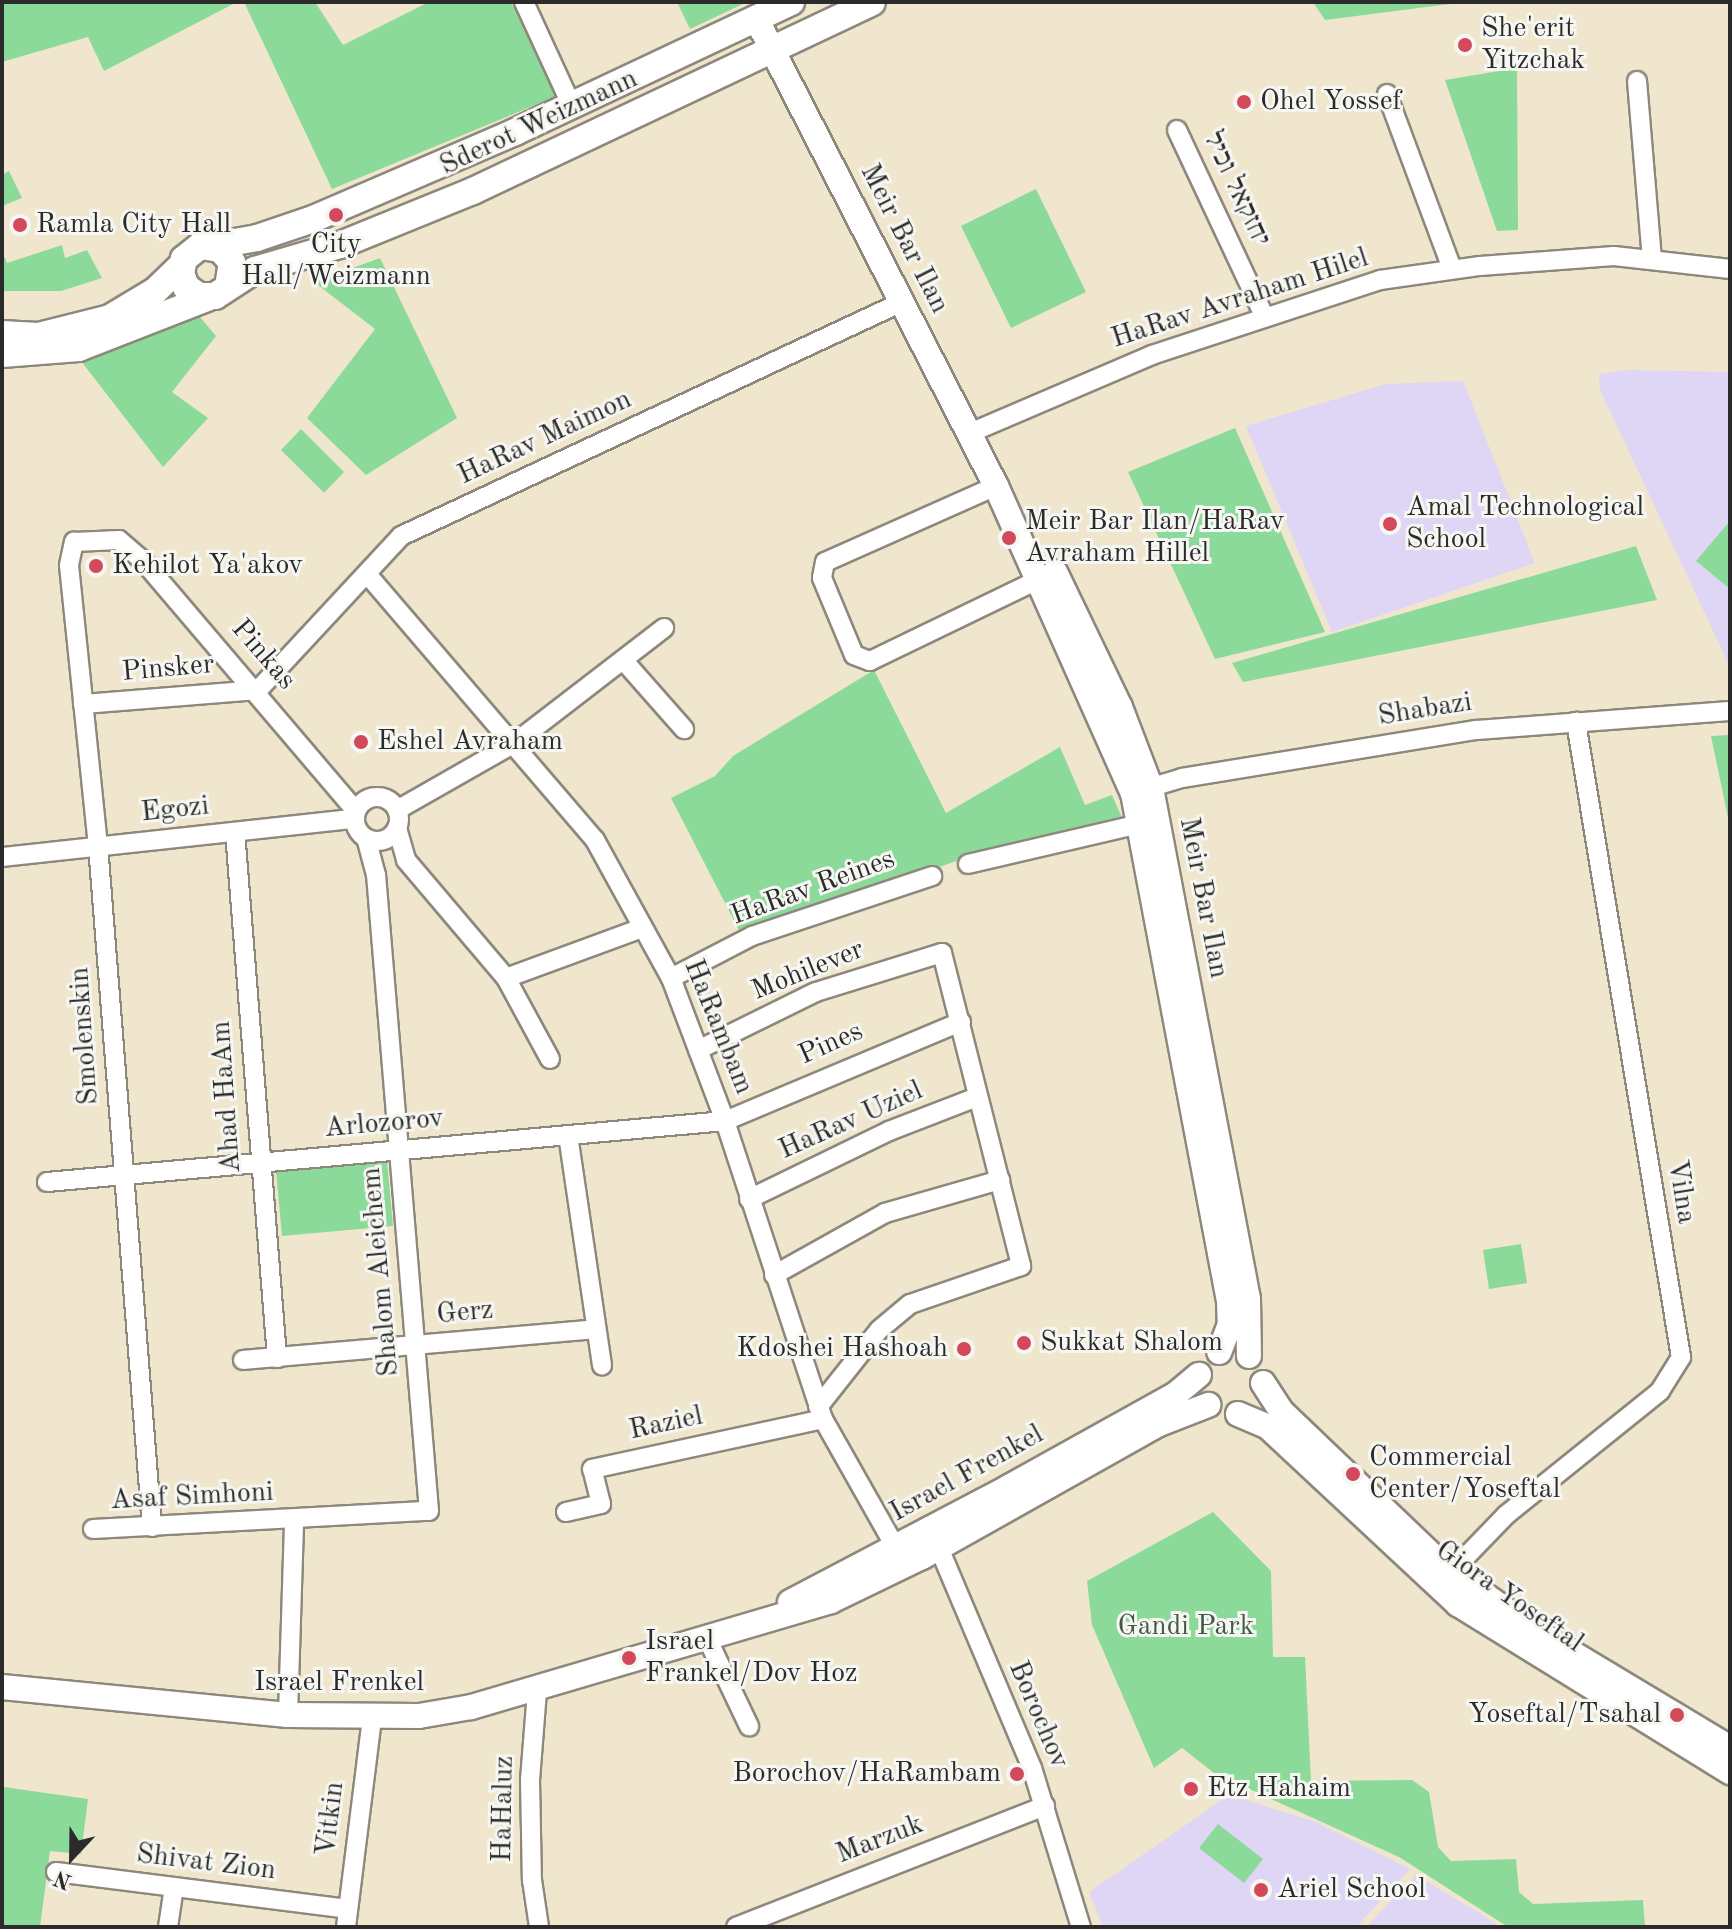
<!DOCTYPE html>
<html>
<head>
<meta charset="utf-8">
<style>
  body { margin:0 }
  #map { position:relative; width:1732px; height:1929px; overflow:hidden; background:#f0e6ce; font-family:"Old Standard TT","Frank Ruhl Libre",serif }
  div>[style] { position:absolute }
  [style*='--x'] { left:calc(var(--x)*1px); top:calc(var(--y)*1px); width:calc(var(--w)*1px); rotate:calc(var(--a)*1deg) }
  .built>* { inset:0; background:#dfd5f5 }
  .green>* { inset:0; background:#8bda99 }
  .roads { filter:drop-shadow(2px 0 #8e887c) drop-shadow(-2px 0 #8e887c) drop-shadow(0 2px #8e887c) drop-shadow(0 -2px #8e887c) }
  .minor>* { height:18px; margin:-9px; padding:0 9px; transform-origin:9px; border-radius:9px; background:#fff }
  .minor>.ring { margin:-9px; padding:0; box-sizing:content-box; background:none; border:18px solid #fff; border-radius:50% }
  .tertiary>* { height:24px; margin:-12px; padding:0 12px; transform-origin:12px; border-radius:12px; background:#fff }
  .secondary>* { height:26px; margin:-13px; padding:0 13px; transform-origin:13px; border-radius:13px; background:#fff }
  .dots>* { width:22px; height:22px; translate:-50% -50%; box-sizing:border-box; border:4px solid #f6f6f2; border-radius:50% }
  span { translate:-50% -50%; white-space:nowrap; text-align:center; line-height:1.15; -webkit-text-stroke:6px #f6f6f2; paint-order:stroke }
  .poi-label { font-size:28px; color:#2b2b2b }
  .left { translate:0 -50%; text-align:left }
  .right { translate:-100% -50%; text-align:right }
  .street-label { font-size:28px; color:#2b2b2b }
  .park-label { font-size:28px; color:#435746 }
  .frame { position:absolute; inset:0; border:4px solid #2b2b2b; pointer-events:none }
  .north { position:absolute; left:32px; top:1817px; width:80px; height:80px; -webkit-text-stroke:6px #f6f6f2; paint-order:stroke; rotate:202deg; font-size:22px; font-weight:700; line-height:32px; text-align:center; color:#2b2b2b }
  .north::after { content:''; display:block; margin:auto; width:28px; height:36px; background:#2b2b2b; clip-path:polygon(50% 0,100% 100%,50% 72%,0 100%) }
</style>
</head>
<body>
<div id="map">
  <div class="built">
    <div style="clip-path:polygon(1629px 370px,1730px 372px,1730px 667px,1600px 390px,1599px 374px)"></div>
    <div style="clip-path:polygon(1463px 381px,1535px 563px,1332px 632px,1246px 426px,1386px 384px)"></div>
    <div style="clip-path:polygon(1229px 1795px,1316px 1822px,1410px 1869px,1356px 1927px,1103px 1927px,1089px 1892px)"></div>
    <div style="clip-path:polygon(1416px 1875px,1486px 1917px,1500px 1927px,1366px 1927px)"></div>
  </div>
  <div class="green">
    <div style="clip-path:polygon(2px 2px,237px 2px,104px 71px,88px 37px,2px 62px)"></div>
    <div style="clip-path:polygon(244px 2px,315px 2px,343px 45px,429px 2px,511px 2px,557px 96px,332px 189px)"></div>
    <div style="clip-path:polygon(677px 2px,747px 2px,690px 29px)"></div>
    <div style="clip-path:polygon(1313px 2px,1534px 2px,1450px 4px,1325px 20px)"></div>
    <div style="clip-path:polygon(1517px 68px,1518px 230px,1497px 231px,1445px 80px)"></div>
    <div style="clip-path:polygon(9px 171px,22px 198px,2px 206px,2px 175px)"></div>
    <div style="clip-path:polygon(1036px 189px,1086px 292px,1011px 328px,961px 226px)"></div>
    <div style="clip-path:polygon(62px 245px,65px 258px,87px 250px,102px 278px,61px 291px,2px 291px,2px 252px,7px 263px)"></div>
    <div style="clip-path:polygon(380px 258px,457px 418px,366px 475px,307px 418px,375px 329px,314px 282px)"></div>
    <div style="clip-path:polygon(194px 310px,216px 336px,172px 392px,208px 418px,163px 467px,81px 361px)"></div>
    <div style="clip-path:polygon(1235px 428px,1325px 632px,1215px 659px,1128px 472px)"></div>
    <div style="clip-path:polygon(301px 429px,344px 472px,324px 493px,281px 450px)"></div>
    <div style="clip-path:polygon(1730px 521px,1730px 589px,1696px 561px)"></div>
    <div style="clip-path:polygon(1636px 546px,1657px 600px,1243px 682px,1232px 663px)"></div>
    <div style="clip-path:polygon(874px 670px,946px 813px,1060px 747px,1085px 805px,1112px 795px,1123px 820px,982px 852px,742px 936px,671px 798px,715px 776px,733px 756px)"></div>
    <div style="clip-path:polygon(1730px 735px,1730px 827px,1711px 736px)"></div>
    <div style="clip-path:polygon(387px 1161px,393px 1226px,282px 1236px,276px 1171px)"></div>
    <div style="clip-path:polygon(1521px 1244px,1527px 1283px,1489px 1289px,1483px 1250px)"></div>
    <div style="clip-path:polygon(1213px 1512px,1271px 1571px,1273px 1657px,1305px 1657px,1311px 1781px,1412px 1780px,1429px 1792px,1438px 1847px,1451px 1861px,1516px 1859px,1519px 1892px,1533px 1904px,1643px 1900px,1645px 1927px,1508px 1927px,1399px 1857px,1214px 1773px,1182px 1748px,1154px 1768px,1092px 1625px,1087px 1581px)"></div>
    <div style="clip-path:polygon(4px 1787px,88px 1799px,81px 1854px,50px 1851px,40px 1927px,2px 1927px)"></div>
    <div style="clip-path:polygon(1218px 1824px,1263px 1859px,1244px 1883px,1199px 1848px)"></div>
  </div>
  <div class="roads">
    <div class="minor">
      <div style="--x:524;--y:2;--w:112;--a:65.3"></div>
      <div style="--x:1637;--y:81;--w:179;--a:85.2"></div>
      <div style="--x:1387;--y:94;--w:187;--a:69.6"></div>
      <div style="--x:1177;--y:130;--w:205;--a:64.9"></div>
      <div style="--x:970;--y:433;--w:198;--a:-23.2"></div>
      <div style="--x:1152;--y:355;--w:240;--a:-18.2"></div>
      <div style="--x:1380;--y:280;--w:101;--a:-8"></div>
      <div style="--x:1480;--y:266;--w:134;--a:-4.3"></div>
      <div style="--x:1614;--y:256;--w:117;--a:6.4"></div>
      <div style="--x:996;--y:486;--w:187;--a:156"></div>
      <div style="--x:825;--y:562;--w:16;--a:101"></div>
      <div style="--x:822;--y:578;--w:83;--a:67.4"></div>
      <div style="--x:854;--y:655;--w:17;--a:21"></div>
      <div style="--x:870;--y:661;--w:189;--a:-25.8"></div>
      <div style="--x:367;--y:574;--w:350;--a:49.4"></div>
      <div style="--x:595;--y:840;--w:158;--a:61.2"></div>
      <div style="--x:671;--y:978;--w:153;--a:69.3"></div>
      <div style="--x:725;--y:1121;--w:314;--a:71.8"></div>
      <div style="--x:823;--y:1419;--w:159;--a:60.5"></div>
      <div style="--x:624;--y:661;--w:91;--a:48.6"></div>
      <div style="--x:83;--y:704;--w:176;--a:-4.6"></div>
      <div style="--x:258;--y:690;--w:210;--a:-47.1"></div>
      <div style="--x:401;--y:536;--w:553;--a:-25.04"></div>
      <div style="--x:1139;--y:791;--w:45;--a:-16.8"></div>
      <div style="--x:1182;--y:778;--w:298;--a:-9.3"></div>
      <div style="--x:1476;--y:730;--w:255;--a:-4.3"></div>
      <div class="ring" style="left:355px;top:797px;width:26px;height:26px"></div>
      <div style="--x:397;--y:810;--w:137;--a:-29.7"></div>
      <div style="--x:516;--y:742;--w:187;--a:-37.6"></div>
      <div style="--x:397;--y:828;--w:33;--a:74"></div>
      <div style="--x:406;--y:860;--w:155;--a:49.7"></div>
      <div style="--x:506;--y:978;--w:92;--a:61.5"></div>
      <div style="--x:235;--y:832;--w:528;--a:85.43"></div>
      <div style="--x:2;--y:857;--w:354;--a:-6.2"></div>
      <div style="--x:968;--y:864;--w:177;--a:-13.1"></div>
      <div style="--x:506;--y:978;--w:145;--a:-20.2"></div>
      <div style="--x:671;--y:978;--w:91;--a:-27.4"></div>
      <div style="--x:752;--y:936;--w:190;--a:-18.4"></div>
      <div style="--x:698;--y:1050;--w:131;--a:-26.2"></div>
      <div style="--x:816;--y:992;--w:132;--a:-17.2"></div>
      <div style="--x:942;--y:953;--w:323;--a:75.8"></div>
      <div style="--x:1021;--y:1266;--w:117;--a:161.1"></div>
      <div style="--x:910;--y:1304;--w:40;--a:140"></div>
      <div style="--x:879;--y:1330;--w:98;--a:128.4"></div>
      <div style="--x:568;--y:1135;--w:233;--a:81.6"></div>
      <div style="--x:47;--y:1182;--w:681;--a:-5.14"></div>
      <div style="--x:725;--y:1121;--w:256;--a:-22.8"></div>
      <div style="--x:749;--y:1199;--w:156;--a:-25.9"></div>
      <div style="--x:889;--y:1131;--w:94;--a:-21.1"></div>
      <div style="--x:774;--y:1275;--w:127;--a:-29.2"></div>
      <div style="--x:885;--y:1213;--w:120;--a:-16"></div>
      <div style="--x:243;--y:1360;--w:354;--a:-5"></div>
      <div style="--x:566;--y:1512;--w:36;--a:-13"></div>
      <div style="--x:601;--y:1504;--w:36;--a:-104"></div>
      <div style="--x:592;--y:1469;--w:236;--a:-12.2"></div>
      <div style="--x:152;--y:1527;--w:683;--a:-94.53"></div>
      <div style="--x:98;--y:846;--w:282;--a:-95.9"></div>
      <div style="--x:69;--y:565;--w:24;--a:-78"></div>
      <div style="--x:74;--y:542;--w:45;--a:-2.5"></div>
      <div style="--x:119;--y:540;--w:33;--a:41"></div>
      <div style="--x:144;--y:562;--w:327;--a:49.6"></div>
      <div style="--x:93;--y:1529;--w:336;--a:-3.1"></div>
      <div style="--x:429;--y:1511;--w:638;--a:-94.76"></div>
      <div style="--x:376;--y:875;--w:38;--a:-105"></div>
      <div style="--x:934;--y:1536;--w:252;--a:67.1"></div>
      <div style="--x:1032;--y:1768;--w:166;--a:72.9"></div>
      <div style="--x:1451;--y:1572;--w:79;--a:-46"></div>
      <div style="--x:1506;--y:1515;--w:198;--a:-38.8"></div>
      <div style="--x:1660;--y:1391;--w:40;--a:-58"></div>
      <div style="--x:1681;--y:1357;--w:644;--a:-99.39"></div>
      <div style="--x:707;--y:1638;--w:98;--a:64.5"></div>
      <div style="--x:537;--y:1691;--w:89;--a:94.5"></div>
      <div style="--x:530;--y:1780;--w:100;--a:88.9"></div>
      <div style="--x:532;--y:1880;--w:48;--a:81.5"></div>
      <div style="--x:288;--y:1715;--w:195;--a:-88.2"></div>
      <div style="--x:56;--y:1872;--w:294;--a:7.2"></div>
      <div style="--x:168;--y:1927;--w:40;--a:-81.5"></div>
      <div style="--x:346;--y:1927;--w:211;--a:-82.9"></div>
      <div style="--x:736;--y:1927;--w:332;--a:-21.4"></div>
    </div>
    <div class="tertiary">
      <div style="--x:757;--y:20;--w:524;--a:62.85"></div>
      <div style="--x:996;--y:486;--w:336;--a:66"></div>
      <div style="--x:1133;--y:793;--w:517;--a:79.3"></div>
      <div style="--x:1229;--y:1301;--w:23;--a:88"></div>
      <div style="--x:1230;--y:1324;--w:30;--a:111"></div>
      <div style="--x:1055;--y:572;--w:150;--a:64.3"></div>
      <div style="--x:1120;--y:707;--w:87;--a:69.1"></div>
      <div style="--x:1151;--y:788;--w:520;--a:79.25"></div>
      <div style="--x:1248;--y:1299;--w:57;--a:89"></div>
      <div style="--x:1263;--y:1383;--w:35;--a:57"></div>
      <div style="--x:1282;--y:1412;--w:221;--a:43.7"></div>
      <div style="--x:1442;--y:1565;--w:116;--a:35.2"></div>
      <div style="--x:1537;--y:1632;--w:225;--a:31"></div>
      <div style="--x:1238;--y:1414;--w:33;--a:23"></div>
      <div style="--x:1268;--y:1427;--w:260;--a:43"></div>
      <div style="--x:1458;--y:1604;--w:320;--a:31.7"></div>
      <div style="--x:790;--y:1602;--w:245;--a:-27.7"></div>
      <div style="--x:1007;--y:1488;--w:193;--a:-29.1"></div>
      <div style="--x:1176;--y:1394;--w:30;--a:-40"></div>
      <div style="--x:2;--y:1687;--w:287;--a:5.6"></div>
      <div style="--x:288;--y:1715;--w:131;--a:0.4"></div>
      <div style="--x:419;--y:1716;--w:53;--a:-9.8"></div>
      <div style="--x:471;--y:1707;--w:375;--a:-16.4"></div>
      <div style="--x:831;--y:1601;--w:101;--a:-25.8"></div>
      <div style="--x:922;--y:1557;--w:272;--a:-29.3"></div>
      <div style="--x:1159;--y:1424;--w:53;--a:-21.2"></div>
    </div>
    <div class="secondary">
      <div style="--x:212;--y:246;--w:46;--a:-10.1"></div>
      <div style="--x:257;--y:238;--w:59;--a:-18.7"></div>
      <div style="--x:313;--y:219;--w:220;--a:-23.3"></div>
      <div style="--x:515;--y:132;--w:305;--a:-25.2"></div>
      <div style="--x:228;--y:287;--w:25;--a:-81"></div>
      <div style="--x:232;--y:262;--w:18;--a:-133"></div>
      <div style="--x:220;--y:249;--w:20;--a:-171"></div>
      <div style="--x:200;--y:246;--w:21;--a:141"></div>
      <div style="--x:184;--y:259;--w:14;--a:102"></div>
      <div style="--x:181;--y:273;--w:15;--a:70"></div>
      <div style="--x:186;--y:287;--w:16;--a:35"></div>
      <div style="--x:199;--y:296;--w:16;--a:0"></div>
      <div style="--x:215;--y:296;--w:48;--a:-33"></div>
      <div style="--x:255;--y:270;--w:89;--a:-16.4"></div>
      <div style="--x:340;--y:245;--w:144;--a:-22.1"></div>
      <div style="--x:473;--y:191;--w:441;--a:-25.3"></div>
      <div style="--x:2;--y:334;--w:36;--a:3"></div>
      <div style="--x:38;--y:336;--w:74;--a:-14"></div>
      <div style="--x:110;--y:318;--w:52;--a:-31"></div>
      <div style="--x:155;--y:291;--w:36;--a:-44"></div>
      <div style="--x:2;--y:354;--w:77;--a:-4.5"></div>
      <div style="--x:79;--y:348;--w:137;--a:-21.3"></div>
    </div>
  </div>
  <div class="dots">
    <div style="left:1465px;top:45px;background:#d1495b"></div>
    <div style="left:1244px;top:102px;background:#d1495b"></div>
    <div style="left:336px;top:215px;background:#d1495b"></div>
    <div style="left:20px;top:225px;background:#d1495b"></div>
    <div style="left:1390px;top:524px;background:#d1495b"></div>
    <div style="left:1009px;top:538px;background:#d1495b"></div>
    <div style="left:96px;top:566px;background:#d1495b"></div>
    <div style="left:361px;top:742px;background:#d1495b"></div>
    <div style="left:1024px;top:1343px;background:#d1495b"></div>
    <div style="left:964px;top:1349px;background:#d1495b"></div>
    <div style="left:1353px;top:1474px;background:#d1495b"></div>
    <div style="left:629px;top:1658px;background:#d1495b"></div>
    <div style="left:1677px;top:1715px;background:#d1495b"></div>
    <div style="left:1017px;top:1774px;background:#d1495b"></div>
    <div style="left:1191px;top:1789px;background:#d1495b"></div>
    <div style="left:1261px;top:1890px;background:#d1495b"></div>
  </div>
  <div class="poi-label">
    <span class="left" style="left:1481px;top:45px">She'erit<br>Yitzchak</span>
    <span class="left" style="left:1260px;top:102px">Ohel Yossef</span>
    <span class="left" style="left:36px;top:225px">Ramla City Hall</span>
    <span style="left:336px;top:261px">City<br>Hall/Weizmann</span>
    <span class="left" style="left:1406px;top:524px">Amal Technological<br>School</span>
    <span class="left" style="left:1025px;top:538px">Meir Bar Ilan/HaRav<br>Avraham Hillel</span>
    <span class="left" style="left:112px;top:566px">Kehilot Ya'akov</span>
    <span class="left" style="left:377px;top:742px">Eshel Avraham</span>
    <span class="left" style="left:1040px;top:1343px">Sukkat Shalom</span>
    <span class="right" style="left:948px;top:1349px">Kdoshei Hashoah</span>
    <span class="left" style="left:1369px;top:1474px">Commercial<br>Center/Yoseftal</span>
    <span class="left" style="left:645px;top:1658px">Israel<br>Frankel/Dov Hoz</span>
    <span class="right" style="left:1661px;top:1715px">Yoseftal/Tsahal</span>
    <span class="right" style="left:1001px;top:1774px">Borochov/HaRambam</span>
    <span class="left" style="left:1207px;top:1789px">Etz Hahaim</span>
    <span class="left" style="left:1277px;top:1890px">Ariel School</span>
  </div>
  <div class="street-label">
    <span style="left:539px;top:123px;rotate:-25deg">Sderot Weizmann</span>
    <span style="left:1236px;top:189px;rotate:65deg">יחזקאל וכיל</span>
    <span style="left:904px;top:239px;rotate:63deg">Meir Bar Ilan</span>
    <span style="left:1240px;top:299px;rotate:-18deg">HaRav Avraham Hilel</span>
    <span style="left:545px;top:438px;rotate:-25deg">HaRav Maimon</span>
    <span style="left:263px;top:655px;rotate:49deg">Pinkas</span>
    <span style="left:168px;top:669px;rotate:-5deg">Pinsker</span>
    <span style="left:1425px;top:710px;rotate:-9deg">Shabazi</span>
    <span style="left:175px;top:810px;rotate:-6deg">Egozi</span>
    <span style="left:813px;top:888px;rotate:-20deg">HaRav Reines</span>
    <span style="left:1203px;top:898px;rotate:79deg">Meir Bar Ilan</span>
    <span style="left:808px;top:971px;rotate:-22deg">Mohilever</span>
    <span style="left:718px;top:1027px;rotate:68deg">HaRambam</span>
    <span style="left:85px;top:1036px;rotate:-94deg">Smolenskin</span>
    <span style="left:831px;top:1044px;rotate:-24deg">Pines</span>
    <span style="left:227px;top:1097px;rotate:-94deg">Ahad HaAm</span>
    <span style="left:851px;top:1121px;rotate:-24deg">HaRav Uziel</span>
    <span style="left:384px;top:1124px;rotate:-5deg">Arlozorov</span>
    <span style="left:1681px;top:1192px;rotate:81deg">Vilna</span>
    <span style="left:381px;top:1272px;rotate:-95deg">Shalom Aleichem</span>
    <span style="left:465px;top:1313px;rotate:-5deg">Gerz</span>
    <span style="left:666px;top:1424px;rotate:-12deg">Raziel</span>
    <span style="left:967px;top:1474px;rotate:-29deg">Israel Frenkel</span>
    <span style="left:192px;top:1497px;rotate:-3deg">Asaf Simhoni</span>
    <span style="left:1509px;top:1597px;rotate:35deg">Giora Yoseftal</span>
    <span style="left:339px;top:1683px">Israel Frenkel</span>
    <span style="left:1038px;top:1715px;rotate:67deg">Borochov</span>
    <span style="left:504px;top:1809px;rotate:-89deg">HaHaluz</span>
    <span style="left:331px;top:1819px;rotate:-83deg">Vitkin</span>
    <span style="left:880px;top:1840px;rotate:-21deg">Marzuk</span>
    <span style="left:206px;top:1863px;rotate:7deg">Shivat Zion</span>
  </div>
  <div class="park-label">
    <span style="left:1186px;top:1627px">Gandi Park</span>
  </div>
  <div class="frame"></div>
  <div class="north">N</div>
</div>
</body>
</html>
